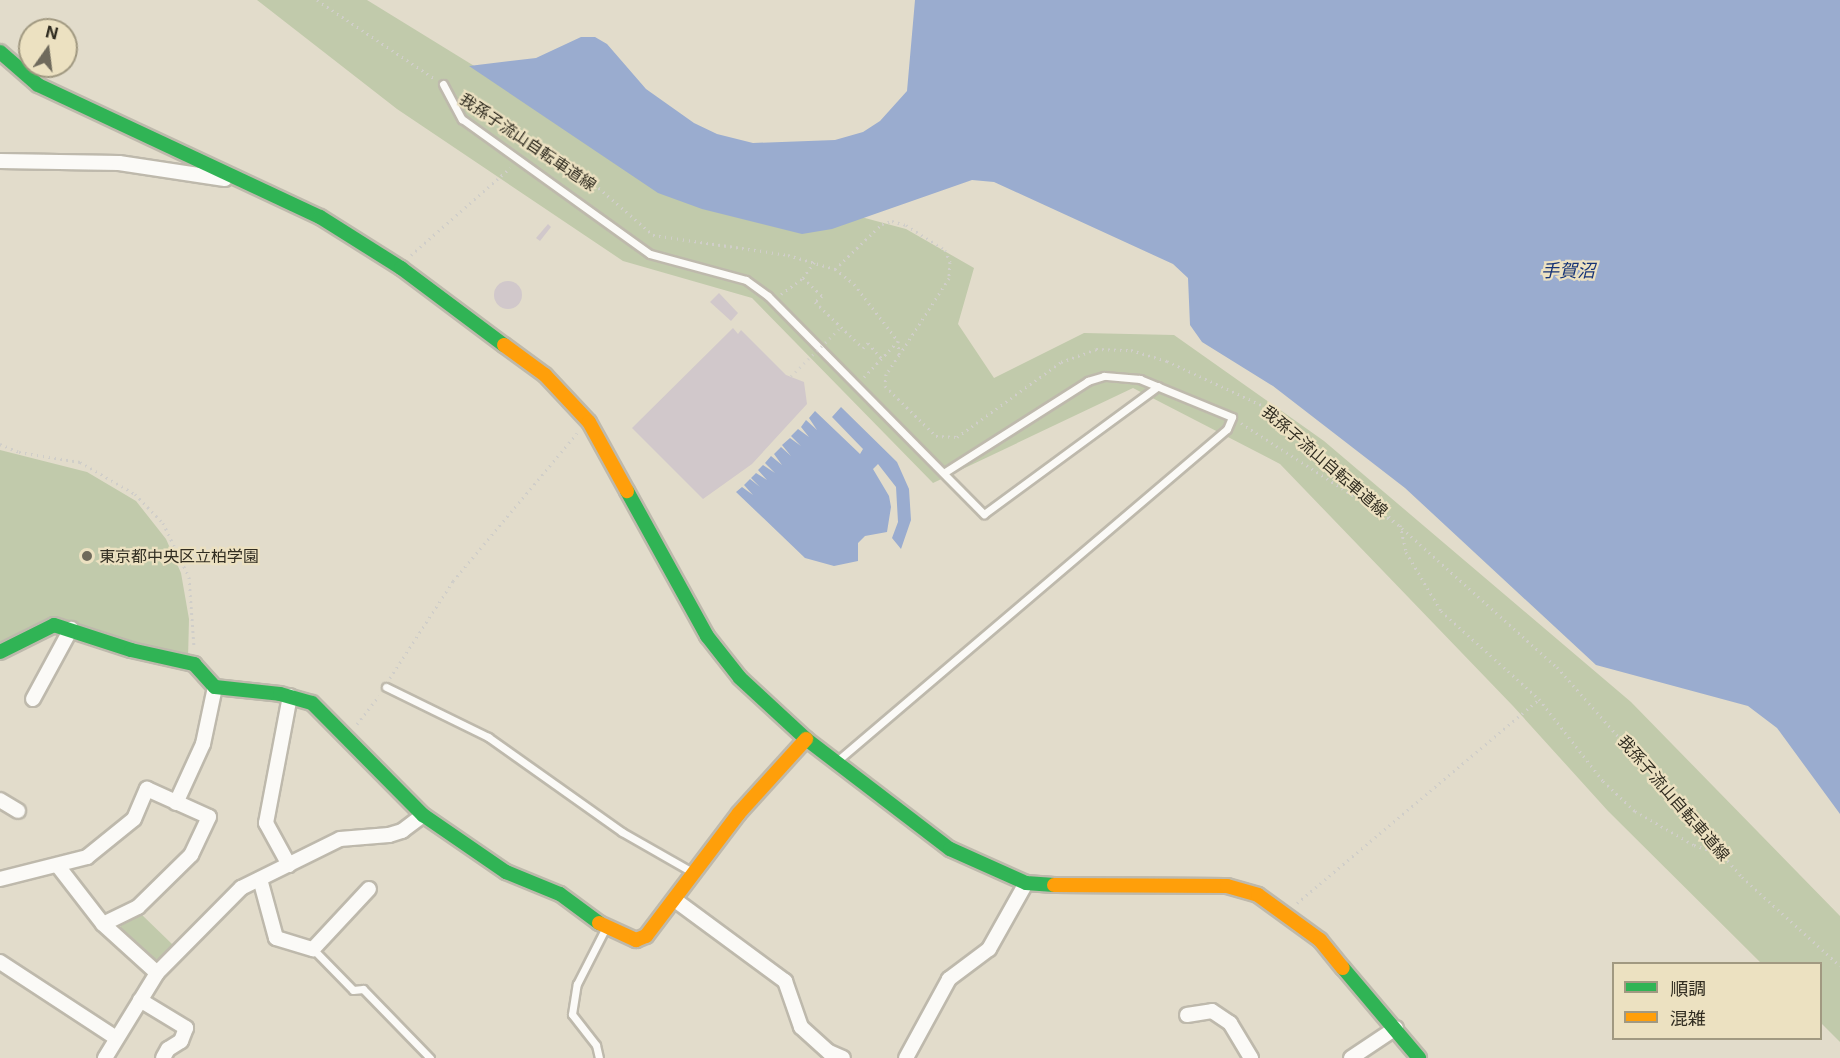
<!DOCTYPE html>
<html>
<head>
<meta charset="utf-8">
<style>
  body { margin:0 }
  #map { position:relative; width:1840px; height:1058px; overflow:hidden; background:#e2dccb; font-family:Inter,"Noto Sans JP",sans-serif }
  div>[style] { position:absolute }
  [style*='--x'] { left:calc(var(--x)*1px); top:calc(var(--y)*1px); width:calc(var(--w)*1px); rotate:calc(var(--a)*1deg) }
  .green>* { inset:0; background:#c1caab }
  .water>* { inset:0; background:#9aaccf }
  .building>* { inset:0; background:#d1c8cb }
  .round { border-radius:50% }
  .path>* { height:3px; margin-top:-1.5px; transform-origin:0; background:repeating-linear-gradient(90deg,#d0cec9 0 1.5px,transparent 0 6px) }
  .roads { filter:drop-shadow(2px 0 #beb9ac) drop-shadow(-2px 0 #beb9ac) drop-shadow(0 2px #beb9ac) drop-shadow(0 -2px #beb9ac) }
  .lane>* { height:7px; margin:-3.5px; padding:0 3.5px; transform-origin:3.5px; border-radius:3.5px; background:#fbfaf7 }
  .street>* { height:14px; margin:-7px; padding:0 7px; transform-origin:7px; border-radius:7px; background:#fbfaf7 }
  .fast>* { height:14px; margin:-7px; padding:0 7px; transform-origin:7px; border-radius:7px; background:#30b455 }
  .slow>* { height:14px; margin:-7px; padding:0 7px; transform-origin:7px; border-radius:7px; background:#ff9f0a }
  .path-bridge>* { height:3px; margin-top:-1.5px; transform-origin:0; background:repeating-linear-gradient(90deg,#d0cec9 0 1.5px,transparent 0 6px) }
  .dots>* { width:16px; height:16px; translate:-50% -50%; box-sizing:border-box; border:3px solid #ece1c1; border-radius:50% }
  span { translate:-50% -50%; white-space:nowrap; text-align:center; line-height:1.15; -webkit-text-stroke:4.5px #ece1c1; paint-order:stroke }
  .street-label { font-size:16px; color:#312d21 }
  .poi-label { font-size:16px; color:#312d21 }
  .left { translate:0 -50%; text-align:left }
  .water-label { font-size:18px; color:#153376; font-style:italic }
  .legend { position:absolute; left:1612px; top:962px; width:210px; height:78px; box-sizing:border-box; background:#ece1c1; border:2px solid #a19981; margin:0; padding:8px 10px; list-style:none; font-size:18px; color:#312d21 }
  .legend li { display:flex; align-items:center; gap:12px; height:30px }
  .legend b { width:30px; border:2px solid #a19981 }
  .north { position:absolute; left:18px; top:18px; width:60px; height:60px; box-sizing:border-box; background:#ece1c1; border:2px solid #a19981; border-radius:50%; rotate:14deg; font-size:16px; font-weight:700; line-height:24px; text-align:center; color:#312d21 }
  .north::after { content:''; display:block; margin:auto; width:21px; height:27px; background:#6f6a5c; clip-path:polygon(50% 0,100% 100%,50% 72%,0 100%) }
</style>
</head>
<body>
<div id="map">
  <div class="green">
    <div style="clip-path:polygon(257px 0,367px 0,611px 150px,906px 229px,974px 268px,958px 324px,994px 378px,1084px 333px,1174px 335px,1324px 441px,1631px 702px,1840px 916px,1840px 1042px,1821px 1023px,1820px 964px,1761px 963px,1608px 811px,1513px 706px,1280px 464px,1133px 388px,933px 483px,752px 298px,623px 261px,397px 109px)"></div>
    <div style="clip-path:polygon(0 450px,87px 472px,136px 501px,166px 539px,181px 573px,189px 619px,188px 659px,51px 621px,0 644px)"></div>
    <div style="clip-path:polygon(140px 913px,173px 945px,160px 960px,152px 959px,120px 929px,122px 922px)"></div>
  </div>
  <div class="water">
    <div style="clip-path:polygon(915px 0,1840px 0,1840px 814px,1777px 728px,1748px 706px,1596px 665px,1405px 488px,1273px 386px,1202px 342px,1190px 325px,1188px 278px,1173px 264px,994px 182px,972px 180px,832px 229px,802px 234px,702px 209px,658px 193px,469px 66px,536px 58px,581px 37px,595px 37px,607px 44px,646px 89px,694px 123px,717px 134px,753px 143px,835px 140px,863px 132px,880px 121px,907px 91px)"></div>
    <div style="clip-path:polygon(841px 407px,897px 462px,909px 489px,911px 520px,901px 549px,892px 538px,898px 522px,896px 487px,878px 464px,873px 469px,889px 496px,891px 507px,887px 532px,865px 536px,858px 543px,858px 561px,834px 566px,805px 558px,736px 492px,742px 487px,753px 495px,744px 485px,750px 479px,760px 487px,751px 478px,756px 473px,767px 480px,758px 470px,763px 465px,775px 473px,765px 463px,771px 456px,782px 465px,774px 454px,781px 447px,791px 456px,782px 445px,790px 438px,801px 446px,791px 436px,798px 429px,809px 437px,801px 427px,806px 420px,817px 430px,809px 418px,815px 411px,860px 454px,863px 449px,832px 417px)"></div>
  </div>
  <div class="building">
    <div style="clip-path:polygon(548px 224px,551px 227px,540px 241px,536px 238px)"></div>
    <div class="round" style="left:494px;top:281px;width:28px;height:28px"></div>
    <div style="clip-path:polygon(719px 293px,738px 313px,731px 321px,710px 302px)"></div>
    <div style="clip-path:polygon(733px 328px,738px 334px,741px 330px,786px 375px,804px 382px,807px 404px,752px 464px,703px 499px,632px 428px)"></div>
  </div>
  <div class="path">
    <div style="--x:317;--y:0;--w:142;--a:33.8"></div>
    <div style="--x:463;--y:97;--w:145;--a:32.9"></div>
    <div style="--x:585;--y:176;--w:90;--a:40.9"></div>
    <div style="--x:653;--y:235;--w:136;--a:8.4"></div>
    <div style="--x:788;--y:255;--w:49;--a:16.6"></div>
    <div style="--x:835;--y:269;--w:24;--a:38"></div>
    <div style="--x:854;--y:284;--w:72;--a:52.3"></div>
    <div style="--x:898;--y:341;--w:14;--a:86"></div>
    <div style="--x:899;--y:355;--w:23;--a:124"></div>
    <div style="--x:886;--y:374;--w:12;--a:95"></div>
    <div style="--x:885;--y:386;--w:71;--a:44.4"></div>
    <div style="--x:936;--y:436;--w:21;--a:3"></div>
    <div style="--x:957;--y:437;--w:128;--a:-35.8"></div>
    <div style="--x:1061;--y:362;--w:37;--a:-20"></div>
    <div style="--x:1096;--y:349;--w:35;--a:2"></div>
    <div style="--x:1131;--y:350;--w:38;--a:17"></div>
    <div style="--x:1167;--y:361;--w:111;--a:25"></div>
    <div style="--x:1268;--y:408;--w:388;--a:41.9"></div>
    <div style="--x:1557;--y:667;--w:280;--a:48.6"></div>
    <div style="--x:1742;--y:877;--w:132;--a:42.2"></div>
    <div style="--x:411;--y:255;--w:132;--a:-41.3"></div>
    <div style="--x:835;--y:269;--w:65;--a:-43.8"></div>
    <div style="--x:882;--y:224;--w:10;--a:-17"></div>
    <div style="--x:892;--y:221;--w:15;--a:16"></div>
    <div style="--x:906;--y:225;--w:46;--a:32.7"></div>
    <div style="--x:945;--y:250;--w:13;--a:67"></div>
    <div style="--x:950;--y:262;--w:16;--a:94"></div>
    <div style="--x:949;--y:278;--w:90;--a:122.8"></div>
    <div style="--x:803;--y:278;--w:26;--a:43"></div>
    <div style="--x:822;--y:296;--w:9;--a:139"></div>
    <div style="--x:815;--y:302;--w:66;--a:43.8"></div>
    <div style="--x:863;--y:348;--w:7;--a:-45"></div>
    <div style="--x:868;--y:343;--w:21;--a:49"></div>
    <div style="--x:781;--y:294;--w:27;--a:-36"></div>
    <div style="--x:803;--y:278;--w:21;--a:-55"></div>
    <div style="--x:864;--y:377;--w:50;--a:-46.6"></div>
    <div style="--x:1241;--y:423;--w:182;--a:32.9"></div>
    <div style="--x:0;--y:444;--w:21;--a:23"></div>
    <div style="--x:19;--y:452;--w:62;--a:9.3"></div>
    <div style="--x:80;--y:462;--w:64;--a:30.2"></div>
    <div style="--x:135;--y:494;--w:40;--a:46"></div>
    <div style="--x:163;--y:523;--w:60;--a:64.3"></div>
    <div style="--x:189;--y:577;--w:70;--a:85.9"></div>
    <div style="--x:1400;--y:525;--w:28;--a:77"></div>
    <div style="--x:1406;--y:552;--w:69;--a:59.3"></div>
    <div style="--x:1441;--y:611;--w:132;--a:41.9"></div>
    <div style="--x:1539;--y:699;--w:104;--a:52"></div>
    <div style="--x:1603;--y:781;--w:44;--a:43.2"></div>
    <div style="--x:1635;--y:811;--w:68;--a:30"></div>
    <div style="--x:1694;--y:845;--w:29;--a:18"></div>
    <div style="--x:390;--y:678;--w:116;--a:-57"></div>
    <div style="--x:453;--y:581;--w:193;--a:-50"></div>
    <div style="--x:357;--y:724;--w:36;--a:-52"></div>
    <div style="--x:1297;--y:903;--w:317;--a:-40.1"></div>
  </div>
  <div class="roads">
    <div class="lane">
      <div style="--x:443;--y:84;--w:40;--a:62"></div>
      <div style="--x:462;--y:119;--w:231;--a:35.7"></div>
      <div style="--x:650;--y:254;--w:99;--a:15.2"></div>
      <div style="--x:746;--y:280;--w:27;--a:36"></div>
      <div style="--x:768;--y:296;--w:307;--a:45.3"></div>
      <div style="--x:984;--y:514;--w:216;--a:-36.3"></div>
      <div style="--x:386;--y:687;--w:114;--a:26.1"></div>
      <div style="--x:488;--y:737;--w:164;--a:35.3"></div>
      <div style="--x:622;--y:832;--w:81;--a:29.7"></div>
      <div style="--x:837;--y:761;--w:512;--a:-40.41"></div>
      <div style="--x:1227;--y:429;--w:13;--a:-67"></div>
      <div style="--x:1232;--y:417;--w:100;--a:-157.6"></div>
      <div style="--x:1140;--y:379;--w:36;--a:-175"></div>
      <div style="--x:1104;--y:376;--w:17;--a:163"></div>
      <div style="--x:1088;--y:381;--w:169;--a:147.5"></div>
      <div style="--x:313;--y:949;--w:57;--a:45.7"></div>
      <div style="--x:353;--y:990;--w:10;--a:-6"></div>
      <div style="--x:363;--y:989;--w:96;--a:45.8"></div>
      <div style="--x:599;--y:1058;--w:13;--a:-103"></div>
      <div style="--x:596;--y:1045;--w:39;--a:-128"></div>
      <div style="--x:572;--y:1014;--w:30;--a:-81"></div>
      <div style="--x:577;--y:984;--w:62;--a:-63"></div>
    </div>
    <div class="street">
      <div style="--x:0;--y:161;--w:119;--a:1"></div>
      <div style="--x:119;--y:163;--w:107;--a:8.6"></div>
      <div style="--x:33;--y:699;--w:80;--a:-61.5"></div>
      <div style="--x:0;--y:800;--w:21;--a:31"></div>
      <div style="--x:176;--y:803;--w:65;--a:-65.4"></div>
      <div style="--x:203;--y:744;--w:58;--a:-78.1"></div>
      <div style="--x:289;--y:865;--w:48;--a:-118.7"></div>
      <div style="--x:266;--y:823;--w:129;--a:-79.3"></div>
      <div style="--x:58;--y:866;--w:73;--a:52.2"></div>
      <div style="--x:103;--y:924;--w:73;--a:42.2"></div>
      <div style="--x:0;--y:879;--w:90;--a:-14.2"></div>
      <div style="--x:87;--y:857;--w:60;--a:-39"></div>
      <div style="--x:134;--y:819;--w:33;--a:-67"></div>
      <div style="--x:147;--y:789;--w:68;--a:24.3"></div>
      <div style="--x:209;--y:817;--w:42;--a:115.3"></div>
      <div style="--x:191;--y:855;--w:74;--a:135.5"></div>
      <div style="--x:138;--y:907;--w:39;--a:154"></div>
      <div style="--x:260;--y:879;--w:61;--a:74.8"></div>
      <div style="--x:276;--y:938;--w:39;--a:17"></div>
      <div style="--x:313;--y:949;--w:82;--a:-47"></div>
      <div style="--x:675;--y:900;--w:137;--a:36.4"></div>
      <div style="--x:785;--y:981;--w:49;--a:70.8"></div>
      <div style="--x:801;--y:1027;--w:38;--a:42"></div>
      <div style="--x:829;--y:1052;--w:15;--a:23"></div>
      <div style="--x:0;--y:962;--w:139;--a:33.2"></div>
      <div style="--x:140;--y:1000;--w:54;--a:31.3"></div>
      <div style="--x:186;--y:1028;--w:14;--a:111"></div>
      <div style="--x:181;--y:1041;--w:15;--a:148"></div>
      <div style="--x:168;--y:1049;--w:10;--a:119"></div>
      <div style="--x:1187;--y:1015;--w:25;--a:-9"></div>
      <div style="--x:1212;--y:1011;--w:22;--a:34"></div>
      <div style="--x:1230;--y:1023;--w:41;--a:59"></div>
      <div style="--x:105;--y:1058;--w:100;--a:-58.5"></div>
      <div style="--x:157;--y:973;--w:120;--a:-45.3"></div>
      <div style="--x:241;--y:888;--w:110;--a:-26.3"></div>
      <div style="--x:340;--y:839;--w:49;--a:-4.7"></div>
      <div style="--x:389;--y:835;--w:14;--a:-17"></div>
      <div style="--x:402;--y:831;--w:26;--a:-37"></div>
      <div style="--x:906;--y:1058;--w:90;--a:-61.4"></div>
      <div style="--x:949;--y:979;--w:50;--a:-36.9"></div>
      <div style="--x:989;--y:949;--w:76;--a:-60.7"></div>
      <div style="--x:1351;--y:1058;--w:54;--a:-33.7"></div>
    </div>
    <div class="fast">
      <div style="--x:0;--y:52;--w:50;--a:41"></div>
      <div style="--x:38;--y:85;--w:311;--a:25.1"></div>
      <div style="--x:320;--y:217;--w:96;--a:32.2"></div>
      <div style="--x:401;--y:268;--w:129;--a:36.8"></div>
      <div style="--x:627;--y:491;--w:166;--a:61.1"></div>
      <div style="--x:707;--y:636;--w:53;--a:51.8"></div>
      <div style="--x:740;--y:678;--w:90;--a:42.7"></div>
      <div style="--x:806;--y:739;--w:181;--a:37.4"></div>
      <div style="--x:950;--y:849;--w:83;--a:24.1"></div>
      <div style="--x:1026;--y:883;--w:28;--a:4"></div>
      <div style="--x:0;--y:652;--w:60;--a:-26.6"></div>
      <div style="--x:54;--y:625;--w:81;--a:18"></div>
      <div style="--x:131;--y:650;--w:65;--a:12.5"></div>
      <div style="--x:194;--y:664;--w:31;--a:48"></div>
      <div style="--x:215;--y:687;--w:65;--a:6.1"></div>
      <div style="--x:280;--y:694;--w:33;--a:16"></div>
      <div style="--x:312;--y:703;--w:158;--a:45.3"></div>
      <div style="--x:423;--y:815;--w:101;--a:34.5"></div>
      <div style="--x:506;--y:872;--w:58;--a:22.2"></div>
      <div style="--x:560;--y:894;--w:49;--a:36.6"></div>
      <div style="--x:1343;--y:968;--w:118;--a:49.8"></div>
    </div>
    <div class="slow">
      <div style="--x:504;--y:345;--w:51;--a:36.2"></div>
      <div style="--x:545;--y:375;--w:64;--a:46.9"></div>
      <div style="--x:589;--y:422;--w:79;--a:61.2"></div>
      <div style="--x:1054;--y:885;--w:173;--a:0.3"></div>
      <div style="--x:1227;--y:886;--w:32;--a:16"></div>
      <div style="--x:1258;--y:895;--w:77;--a:36"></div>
      <div style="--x:1320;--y:940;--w:36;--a:51"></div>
      <div style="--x:599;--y:923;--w:41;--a:24.7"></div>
      <div style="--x:636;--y:940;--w:11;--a:-22"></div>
      <div style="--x:646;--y:936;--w:154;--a:-52.9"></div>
      <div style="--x:739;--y:813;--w:100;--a:-47.8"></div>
    </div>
  </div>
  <div class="path-bridge">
    <div style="--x:791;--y:376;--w:71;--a:-44.4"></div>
  </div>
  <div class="dots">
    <div style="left:87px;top:556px;background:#6f6a5c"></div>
  </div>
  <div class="street-label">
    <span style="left:528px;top:142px;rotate:34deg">我孫子流山自転車道線</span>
    <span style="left:1325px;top:461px;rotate:41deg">我孫子流山自転車道線</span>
    <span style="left:1674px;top:798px;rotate:49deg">我孫子流山自転車道線</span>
  </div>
  <div class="poi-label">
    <span class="left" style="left:99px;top:556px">東京都中央区立柏学園</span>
  </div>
  <div class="water-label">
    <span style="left:1568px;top:271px">手賀沼</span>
  </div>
  <ul class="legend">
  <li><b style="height:8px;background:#30b455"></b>順調</li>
  <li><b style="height:8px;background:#ff9f0a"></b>混雑</li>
  </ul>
  <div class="north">N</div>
</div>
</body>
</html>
